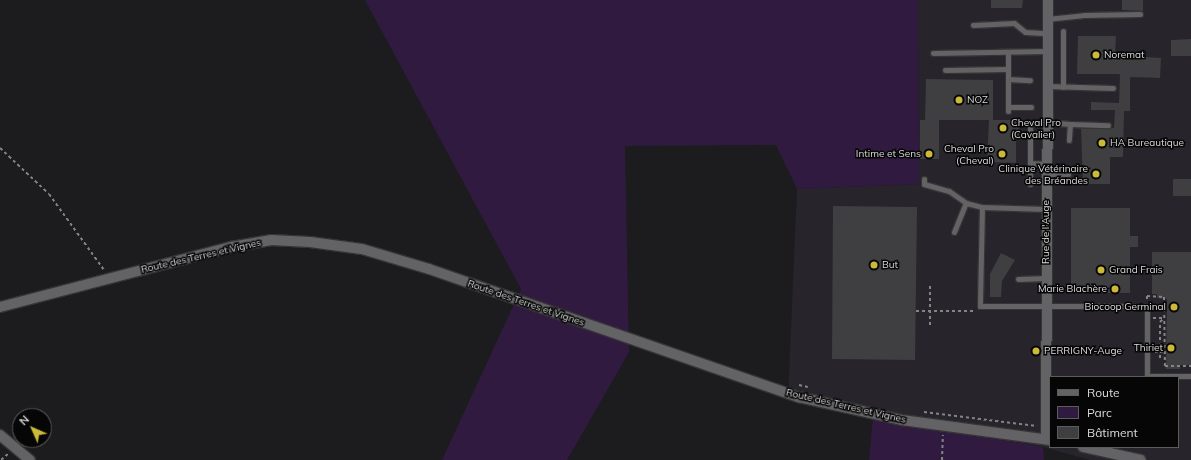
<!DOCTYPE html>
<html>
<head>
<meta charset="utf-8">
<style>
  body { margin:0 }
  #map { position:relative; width:1191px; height:460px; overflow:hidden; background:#1c1b1d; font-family:Mulish,sans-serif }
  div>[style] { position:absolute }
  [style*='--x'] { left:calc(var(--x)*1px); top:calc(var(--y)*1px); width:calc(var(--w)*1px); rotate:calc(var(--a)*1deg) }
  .built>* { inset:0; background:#28242b }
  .green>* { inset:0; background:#311a40 }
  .building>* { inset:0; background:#3f3e40 }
  .path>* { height:2px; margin-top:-1px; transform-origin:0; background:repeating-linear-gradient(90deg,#848485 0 3px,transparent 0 6px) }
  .roads { filter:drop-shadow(1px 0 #363536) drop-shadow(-1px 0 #363536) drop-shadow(0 1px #363536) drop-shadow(0 -1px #363536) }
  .service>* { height:5px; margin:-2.5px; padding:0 2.5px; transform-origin:2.5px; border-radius:2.5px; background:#636264 }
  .minor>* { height:10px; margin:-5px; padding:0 5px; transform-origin:5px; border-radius:5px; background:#636264 }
  .dots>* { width:11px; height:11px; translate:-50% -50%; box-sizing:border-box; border:2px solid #060607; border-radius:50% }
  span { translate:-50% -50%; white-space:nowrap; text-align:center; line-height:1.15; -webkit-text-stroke:3px #060607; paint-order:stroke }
  .poi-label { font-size:10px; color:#dcdcdd }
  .left { translate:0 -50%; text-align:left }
  .right { translate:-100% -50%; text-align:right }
  .street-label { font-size:10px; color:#dcdcdd }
  .legend { position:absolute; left:1049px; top:376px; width:130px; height:72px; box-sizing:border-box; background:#060607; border:1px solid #5c5c5d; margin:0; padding:5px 7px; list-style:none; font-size:12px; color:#dcdcdd }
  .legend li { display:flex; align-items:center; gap:8px; height:20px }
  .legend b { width:20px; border:1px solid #5c5c5d }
  .north { position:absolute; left:12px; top:408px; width:40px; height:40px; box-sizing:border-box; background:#060607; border:1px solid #5c5c5d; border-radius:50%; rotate:315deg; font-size:11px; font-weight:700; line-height:16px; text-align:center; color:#dcdcdd }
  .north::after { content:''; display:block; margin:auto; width:14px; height:18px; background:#ccb939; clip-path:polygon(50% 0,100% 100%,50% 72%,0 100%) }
</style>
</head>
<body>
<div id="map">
  <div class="built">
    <div style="clip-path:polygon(evenodd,918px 0,1191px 0,1191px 460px,1090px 460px,1043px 447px,788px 399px,797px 189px,919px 184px,918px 0,1050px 377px,1178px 377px,1178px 447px,1050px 447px,1050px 377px)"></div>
  </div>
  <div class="green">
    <div style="clip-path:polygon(365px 0,918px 0,919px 184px,797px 189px,776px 145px,625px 146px,629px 352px,567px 460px,442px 460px,521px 289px)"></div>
    <div style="clip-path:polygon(873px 417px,1043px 447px,1044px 460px,869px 460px)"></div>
  </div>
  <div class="building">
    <div style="clip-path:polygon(991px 0,1023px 0,1022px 8px,991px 8px)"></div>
    <div style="clip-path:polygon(1122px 0,1143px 0,1143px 11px,1122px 10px)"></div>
    <div style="clip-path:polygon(1078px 36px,1116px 36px,1115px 55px,1161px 58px,1160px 78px,1130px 77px,1130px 111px,1124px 111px,1123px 157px,1110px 157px,1110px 184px,1083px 184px,1081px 128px,1114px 128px,1115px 110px,1091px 110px,1091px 102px,1119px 103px,1120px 74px,1077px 74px)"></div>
    <div style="clip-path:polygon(1191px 39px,1191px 56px,1171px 56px,1171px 40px)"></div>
    <div style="clip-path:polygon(926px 79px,993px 80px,993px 120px,1019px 120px,1019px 138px,1016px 138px,1016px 163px,987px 162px,989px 120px,939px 120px,939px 159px,920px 159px,920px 120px,925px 120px)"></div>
    <div style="clip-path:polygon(1173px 179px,1191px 179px,1191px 196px,1173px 196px)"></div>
    <div style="clip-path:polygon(833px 206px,917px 207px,915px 360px,832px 359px)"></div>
    <div style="clip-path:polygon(1071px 208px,1130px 208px,1130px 236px,1138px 236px,1138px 247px,1130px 247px,1130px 293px,1071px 293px)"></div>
    <div style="clip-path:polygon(1152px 252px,1191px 252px,1191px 365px,1180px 365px,1180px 369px,1166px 369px,1167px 299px,1157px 298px,1157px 294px,1152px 294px)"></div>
    <div style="clip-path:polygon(1001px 253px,1015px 260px,1002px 281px,1001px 297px,990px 297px,990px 274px)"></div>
  </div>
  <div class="path">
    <div style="--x:0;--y:148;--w:67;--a:43.2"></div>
    <div style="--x:49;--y:194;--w:94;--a:54.1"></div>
    <div style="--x:1147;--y:299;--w:3;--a:-90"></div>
    <div style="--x:1147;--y:296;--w:17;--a:3"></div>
    <div style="--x:1164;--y:297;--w:69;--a:89.2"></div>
    <div style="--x:1165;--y:366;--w:26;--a:0"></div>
    <div style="--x:916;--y:311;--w:58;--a:0"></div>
    <div style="--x:1153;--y:318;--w:11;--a:0"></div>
    <div style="--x:930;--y:325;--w:40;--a:-90"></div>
    <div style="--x:1155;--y:352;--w:5;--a:0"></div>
    <div style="--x:1160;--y:352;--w:30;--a:-90"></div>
    <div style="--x:1160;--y:322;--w:6;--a:-45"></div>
    <div style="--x:1160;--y:358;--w:6;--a:-90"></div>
    <div style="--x:1160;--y:352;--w:5;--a:0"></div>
    <div style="--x:799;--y:385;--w:9;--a:13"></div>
    <div style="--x:924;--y:412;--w:114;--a:7.1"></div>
    <div style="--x:1;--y:460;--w:9;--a:-41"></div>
    <div style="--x:942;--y:460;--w:25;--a:-88"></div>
  </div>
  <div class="roads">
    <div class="service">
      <div style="--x:1047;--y:19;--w:37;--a:-6"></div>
      <div style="--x:1084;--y:15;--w:56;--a:-1"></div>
      <div style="--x:973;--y:25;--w:41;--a:-2.8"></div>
      <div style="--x:1014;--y:23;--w:14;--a:39"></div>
      <div style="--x:1025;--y:32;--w:22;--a:3"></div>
      <div style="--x:933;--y:53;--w:114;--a:-1"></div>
      <div style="--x:945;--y:70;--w:63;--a:-0.9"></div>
      <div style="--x:1008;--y:79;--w:22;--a:3"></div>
      <div style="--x:1047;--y:86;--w:66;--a:1.7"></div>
      <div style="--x:1063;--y:87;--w:56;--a:-90"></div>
      <div style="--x:1008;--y:107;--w:23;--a:0"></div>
      <div style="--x:1008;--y:111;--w:59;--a:-90"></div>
      <div style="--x:1047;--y:122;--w:23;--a:5"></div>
      <div style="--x:1070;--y:124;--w:16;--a:94"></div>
      <div style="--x:1070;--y:124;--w:38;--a:2"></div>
      <div style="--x:1030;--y:163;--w:17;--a:3"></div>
      <div style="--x:1047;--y:174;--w:21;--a:0"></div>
      <div style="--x:924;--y:179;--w:5;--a:90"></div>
      <div style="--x:924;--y:184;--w:26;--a:16"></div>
      <div style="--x:949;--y:191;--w:21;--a:35"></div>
      <div style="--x:966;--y:203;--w:16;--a:14"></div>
      <div style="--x:982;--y:207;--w:64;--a:1.8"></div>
      <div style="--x:1030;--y:184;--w:59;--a:-90"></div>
      <div style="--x:982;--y:207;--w:99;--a:91.2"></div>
      <div style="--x:980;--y:306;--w:167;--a:0"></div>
      <div style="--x:1147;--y:306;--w:70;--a:90"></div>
      <div style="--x:1147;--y:376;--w:44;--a:0"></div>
      <div style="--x:954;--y:232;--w:31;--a:-68"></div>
      <div style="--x:1018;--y:279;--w:28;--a:-2"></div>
    </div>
    <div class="minor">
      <div style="--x:0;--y:307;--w:239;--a:-14.6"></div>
      <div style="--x:231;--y:247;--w:41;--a:-9.9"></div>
      <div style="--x:271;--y:240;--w:39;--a:3"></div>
      <div style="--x:310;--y:242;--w:52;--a:7.7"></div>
      <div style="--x:362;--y:249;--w:70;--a:16.6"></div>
      <div style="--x:429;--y:269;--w:392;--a:19.1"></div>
      <div style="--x:799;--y:397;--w:106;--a:12.6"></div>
      <div style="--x:902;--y:420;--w:149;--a:7.7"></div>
      <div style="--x:0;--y:435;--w:39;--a:40"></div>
      <div style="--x:1046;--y:439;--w:439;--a:-89.7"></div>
      <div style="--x:1083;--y:447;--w:59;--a:12.6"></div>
    </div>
  </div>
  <div class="dots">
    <div style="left:1096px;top:55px;background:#ccb939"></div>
    <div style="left:959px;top:100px;background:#ccb939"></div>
    <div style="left:1003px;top:128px;background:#ccb939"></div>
    <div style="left:1102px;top:143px;background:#ccb939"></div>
    <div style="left:929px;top:154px;background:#ccb939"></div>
    <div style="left:1002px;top:154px;background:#ccb939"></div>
    <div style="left:1096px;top:174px;background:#ccb939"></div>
    <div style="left:874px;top:265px;background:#ccb939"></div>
    <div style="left:1101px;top:270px;background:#ccb939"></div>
    <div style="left:1115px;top:289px;background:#ccb939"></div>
    <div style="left:1174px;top:307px;background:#ccb939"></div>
    <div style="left:1171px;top:348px;background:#ccb939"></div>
    <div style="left:1036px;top:351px;background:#ccb939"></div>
  </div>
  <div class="poi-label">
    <span class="left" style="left:1104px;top:55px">Noremat</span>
    <span class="left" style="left:967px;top:100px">NOZ</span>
    <span class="left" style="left:1011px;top:128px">Cheval Pro<br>(Cavalier)</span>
    <span class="left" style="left:1110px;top:143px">HA Bureautique</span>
    <span class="right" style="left:994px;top:154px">Cheval Pro<br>(Cheval)</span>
    <span class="right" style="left:921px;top:154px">Intime et Sens</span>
    <span class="right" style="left:1088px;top:174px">Clinique Vétérinaire<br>des Bréandes</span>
    <span class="left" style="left:882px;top:265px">But</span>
    <span class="left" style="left:1109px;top:270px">Grand Frais</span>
    <span class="right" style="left:1107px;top:289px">Marie Blachère</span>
    <span class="right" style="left:1166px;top:307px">Biocoop Germinal</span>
    <span class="right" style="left:1163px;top:348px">Thiriet</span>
    <span class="left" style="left:1044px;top:351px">PERRIGNY-Auge</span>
  </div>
  <div class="street-label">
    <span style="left:1046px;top:232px;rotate:-90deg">Rue de l'Auge</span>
    <span style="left:201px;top:256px;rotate:-13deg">Route des Terres et Vignes</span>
    <span style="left:526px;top:303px;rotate:19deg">Route des Terres et Vignes</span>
    <span style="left:846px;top:406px;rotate:13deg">Route des Terres et Vignes</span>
  </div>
  <ul class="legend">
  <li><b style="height:5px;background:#636264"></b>Route</li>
  <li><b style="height:11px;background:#311a40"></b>Parc</li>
  <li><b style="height:11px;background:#3f3e40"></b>Bâtiment</li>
  </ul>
  <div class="north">N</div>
</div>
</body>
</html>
